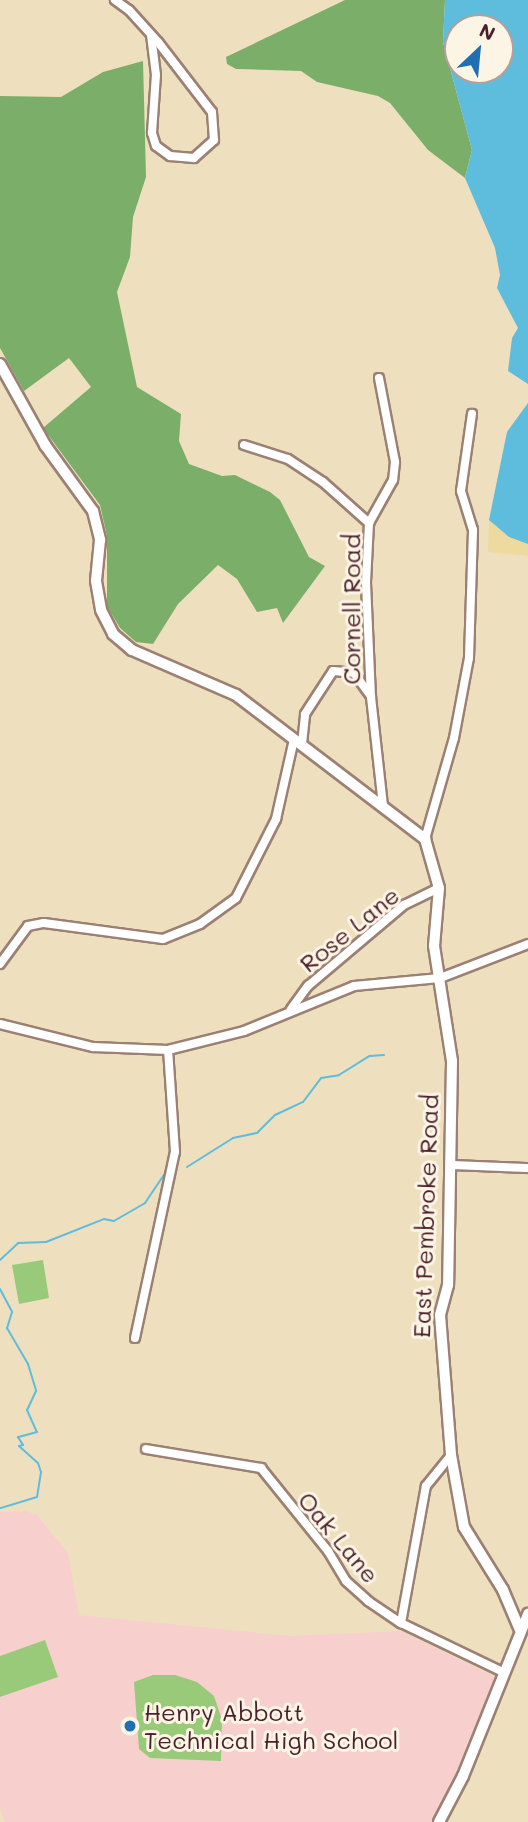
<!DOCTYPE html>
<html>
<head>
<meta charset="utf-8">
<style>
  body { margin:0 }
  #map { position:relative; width:528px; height:1822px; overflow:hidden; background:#eee0be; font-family:Mali,sans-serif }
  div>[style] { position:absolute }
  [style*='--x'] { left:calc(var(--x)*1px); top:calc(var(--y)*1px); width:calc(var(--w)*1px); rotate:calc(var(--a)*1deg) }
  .built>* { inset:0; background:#f7d0ce }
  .green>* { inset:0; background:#99ca79 }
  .forest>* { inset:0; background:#7aae69 }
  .sand>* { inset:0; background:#eeda9e }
  .water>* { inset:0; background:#5ebcdd }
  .stream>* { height:2px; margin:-1px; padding:0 1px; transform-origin:1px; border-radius:1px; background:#5ebcdd }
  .roads { filter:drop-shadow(2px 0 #9c8074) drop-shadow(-2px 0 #9c8074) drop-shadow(0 2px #9c8074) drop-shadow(0 -2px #9c8074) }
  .street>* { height:8px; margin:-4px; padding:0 4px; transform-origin:4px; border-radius:4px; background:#fff }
  .secondary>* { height:10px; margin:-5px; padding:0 5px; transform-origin:5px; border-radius:5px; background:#fff }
  .dots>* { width:19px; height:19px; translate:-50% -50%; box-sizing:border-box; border:4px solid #fcf5e5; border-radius:50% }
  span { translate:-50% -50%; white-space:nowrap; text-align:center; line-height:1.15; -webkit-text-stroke:6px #fcf5e5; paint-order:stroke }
  .street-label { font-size:24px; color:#4a1f2b }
  .poi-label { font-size:24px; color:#4a1f2b }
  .left { translate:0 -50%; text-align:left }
  .north { position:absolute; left:444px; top:14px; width:70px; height:70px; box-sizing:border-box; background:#fcf5e5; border:2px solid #b59f9b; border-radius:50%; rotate:26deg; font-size:19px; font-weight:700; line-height:28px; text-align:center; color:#4a1f2b }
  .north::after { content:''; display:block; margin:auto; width:24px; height:32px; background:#1f6fb2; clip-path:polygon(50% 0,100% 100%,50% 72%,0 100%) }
</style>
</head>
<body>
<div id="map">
  <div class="built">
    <div style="clip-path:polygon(26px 1511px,37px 1515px,68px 1553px,79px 1615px,290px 1636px,401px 1631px,496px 1677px,472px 1746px,433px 1822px,5px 1822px,0 1809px,0 1512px)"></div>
  </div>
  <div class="green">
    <div style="clip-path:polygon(43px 1260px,49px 1298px,19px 1304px,12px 1265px)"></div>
    <div style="clip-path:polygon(45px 1640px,58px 1677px,0 1697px,0 1656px)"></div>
    <div style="clip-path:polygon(153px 1675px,175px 1675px,197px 1682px,214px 1696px,222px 1720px,221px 1761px,150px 1758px,139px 1749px,134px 1682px)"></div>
  </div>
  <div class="forest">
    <div style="clip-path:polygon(345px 0,445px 0,443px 42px,472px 150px,465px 178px,428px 150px,390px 103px,378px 96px,317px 82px,301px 71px,236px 69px,227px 64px,226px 57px)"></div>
    <div style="clip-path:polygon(143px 61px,146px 177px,133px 217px,130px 257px,117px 292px,137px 387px,181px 414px,179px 441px,189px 464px,222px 476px,235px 475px,270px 492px,280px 500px,309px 557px,325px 566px,283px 623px,277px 608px,257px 612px,237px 579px,218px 565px,178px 604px,153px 644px,136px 642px,120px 628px,107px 606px,107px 536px,100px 505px,43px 428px,91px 387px,69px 358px,24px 391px,0 348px,0 96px,61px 97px,103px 72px)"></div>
  </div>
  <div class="sand">
    <div style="clip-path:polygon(489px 520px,509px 537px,528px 544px,528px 556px,488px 552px)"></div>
  </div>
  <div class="water">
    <div style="clip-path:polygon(evenodd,445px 0,528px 0,528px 384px,508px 371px,512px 338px,518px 328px,497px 288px,500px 275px,495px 248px,465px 178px,472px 150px,443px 42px,445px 0,500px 28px,500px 70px,458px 70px,458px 28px,500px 28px)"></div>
    <div style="clip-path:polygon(528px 403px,528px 544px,509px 537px,489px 520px,507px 432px)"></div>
  </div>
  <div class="stream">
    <div style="--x:187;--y:1167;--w:54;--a:-32.2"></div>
    <div style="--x:233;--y:1138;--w:25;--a:-12"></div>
    <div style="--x:257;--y:1133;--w:25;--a:-45"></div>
    <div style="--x:275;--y:1115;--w:31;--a:-25"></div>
    <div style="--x:303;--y:1102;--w:30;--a:-53"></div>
    <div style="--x:321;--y:1078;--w:18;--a:-9"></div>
    <div style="--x:339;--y:1075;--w:36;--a:-32"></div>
    <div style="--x:370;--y:1056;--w:14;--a:-4"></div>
    <div style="--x:0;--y:1260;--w:25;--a:-43"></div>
    <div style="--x:18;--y:1243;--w:28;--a:-2"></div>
    <div style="--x:46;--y:1242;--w:62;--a:-21.6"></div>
    <div style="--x:104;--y:1219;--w:10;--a:11"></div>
    <div style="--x:114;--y:1221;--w:36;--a:-30"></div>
    <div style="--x:145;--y:1203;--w:34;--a:-56"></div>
    <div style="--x:0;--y:1289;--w:26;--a:62"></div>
    <div style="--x:12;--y:1312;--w:17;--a:107"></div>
    <div style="--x:7;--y:1328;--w:42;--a:59.7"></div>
    <div style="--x:28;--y:1364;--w:28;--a:73"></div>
    <div style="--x:36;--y:1391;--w:21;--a:115"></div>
    <div style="--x:27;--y:1410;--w:24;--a:66"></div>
    <div style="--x:37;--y:1432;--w:20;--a:165"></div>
    <div style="--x:18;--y:1437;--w:9;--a:58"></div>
    <div style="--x:23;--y:1445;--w:4;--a:166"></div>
    <div style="--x:19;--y:1446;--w:25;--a:42"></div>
    <div style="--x:38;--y:1463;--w:9;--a:72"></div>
    <div style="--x:41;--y:1472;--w:25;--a:99"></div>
    <div style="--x:37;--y:1497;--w:39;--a:163"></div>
  </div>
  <div class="roads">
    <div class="street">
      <div style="--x:115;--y:0;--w:17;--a:36"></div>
      <div style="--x:129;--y:10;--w:43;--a:47.8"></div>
      <div style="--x:158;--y:42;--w:88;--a:52.4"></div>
      <div style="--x:212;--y:112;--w:28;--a:86"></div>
      <div style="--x:214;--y:140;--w:27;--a:138"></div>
      <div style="--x:194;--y:158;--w:24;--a:-175"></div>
      <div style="--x:170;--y:156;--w:17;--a:-144"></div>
      <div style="--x:156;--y:146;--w:14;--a:-107"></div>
      <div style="--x:152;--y:133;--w:58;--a:-86.1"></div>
      <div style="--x:156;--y:75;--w:40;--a:-97.1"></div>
      <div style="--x:379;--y:378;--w:86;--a:79.2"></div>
      <div style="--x:395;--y:462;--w:18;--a:96"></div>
      <div style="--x:393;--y:480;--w:49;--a:119.2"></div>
      <div style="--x:369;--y:523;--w:60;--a:92.9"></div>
      <div style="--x:366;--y:583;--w:114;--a:87.5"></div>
      <div style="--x:371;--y:697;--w:109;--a:83.7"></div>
      <div style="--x:244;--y:445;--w:46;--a:17.7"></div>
      <div style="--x:288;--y:459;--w:42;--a:33.3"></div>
      <div style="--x:323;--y:482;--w:62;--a:41.7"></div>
      <div style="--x:302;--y:744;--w:30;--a:-84"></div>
      <div style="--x:305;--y:714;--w:51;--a:-56.9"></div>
      <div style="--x:333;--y:671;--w:21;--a:5"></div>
      <div style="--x:354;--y:673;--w:29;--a:54"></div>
      <div style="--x:425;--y:839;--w:105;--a:-74"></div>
      <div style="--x:454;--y:738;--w:81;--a:-79.4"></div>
      <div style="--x:469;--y:658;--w:128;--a:-88.2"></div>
      <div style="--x:473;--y:530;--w:41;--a:-107.1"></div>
      <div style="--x:461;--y:491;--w:78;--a:-81.9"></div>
      <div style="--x:0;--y:964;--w:47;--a:-53.6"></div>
      <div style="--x:28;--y:926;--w:16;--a:-11"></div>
      <div style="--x:44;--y:923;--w:120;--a:7.7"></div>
      <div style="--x:163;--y:939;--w:40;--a:-22"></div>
      <div style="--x:200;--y:924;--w:44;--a:-35.8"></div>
      <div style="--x:236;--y:898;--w:89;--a:-63.1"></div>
      <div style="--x:276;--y:819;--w:82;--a:-77.3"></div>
      <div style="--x:291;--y:1009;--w:29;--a:-54"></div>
      <div style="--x:308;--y:986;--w:126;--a:-40.2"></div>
      <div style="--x:404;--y:905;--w:39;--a:-26"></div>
      <div style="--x:0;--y:1024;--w:96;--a:13.9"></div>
      <div style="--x:93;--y:1047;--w:75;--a:2.3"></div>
      <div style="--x:168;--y:1050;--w:78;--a:-14"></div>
      <div style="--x:244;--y:1031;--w:119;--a:-22.2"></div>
      <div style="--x:354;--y:986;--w:86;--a:-5.3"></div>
      <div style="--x:440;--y:978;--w:94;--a:-21.1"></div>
      <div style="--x:450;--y:1165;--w:78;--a:2.2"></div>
      <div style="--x:135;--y:1338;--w:190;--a:-77.9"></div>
      <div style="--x:175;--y:1152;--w:102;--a:-93.9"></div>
      <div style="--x:146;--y:1449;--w:117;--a:9.4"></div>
      <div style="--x:261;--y:1468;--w:107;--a:51.1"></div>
      <div style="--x:328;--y:1551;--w:35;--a:59"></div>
      <div style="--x:346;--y:1581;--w:30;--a:42"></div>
      <div style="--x:368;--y:1601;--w:40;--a:34"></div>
      <div style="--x:401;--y:1623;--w:113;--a:25.7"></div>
      <div style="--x:401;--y:1623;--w:139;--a:-79.7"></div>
      <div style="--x:426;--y:1486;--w:40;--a:-51"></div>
    </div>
    <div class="secondary">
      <div style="--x:0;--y:364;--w:93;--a:60.9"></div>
      <div style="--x:45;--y:445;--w:82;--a:54"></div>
      <div style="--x:93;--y:511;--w:30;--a:76"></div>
      <div style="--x:100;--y:540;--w:41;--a:95.6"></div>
      <div style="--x:96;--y:581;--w:29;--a:80"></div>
      <div style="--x:101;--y:610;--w:27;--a:63"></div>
      <div style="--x:113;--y:634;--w:25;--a:40"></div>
      <div style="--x:132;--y:650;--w:113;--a:23.4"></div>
      <div style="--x:236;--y:695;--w:238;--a:37.3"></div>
      <div style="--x:425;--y:839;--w:51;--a:74.1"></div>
      <div style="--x:439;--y:888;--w:58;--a:94.9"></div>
      <div style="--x:434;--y:946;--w:116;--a:81.1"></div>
      <div style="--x:452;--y:1061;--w:224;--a:91"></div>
      <div style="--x:448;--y:1285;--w:31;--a:105"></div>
      <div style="--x:440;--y:1315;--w:140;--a:85.5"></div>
      <div style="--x:451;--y:1455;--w:73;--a:79.8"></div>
      <div style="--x:464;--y:1527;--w:74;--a:58.2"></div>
      <div style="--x:503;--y:1590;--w:43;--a:67"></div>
      <div style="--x:439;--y:1822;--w:52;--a:-62.4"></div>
      <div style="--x:463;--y:1776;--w:175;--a:-68.1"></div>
    </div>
  </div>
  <div class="dots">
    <div style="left:130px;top:1726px;background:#1f6fb2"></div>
  </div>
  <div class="street-label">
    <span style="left:351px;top:609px;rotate:-90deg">Cornell Road</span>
    <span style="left:349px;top:929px;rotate:-39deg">Rose Lane</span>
    <span style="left:425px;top:1216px;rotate:-88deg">East Pembroke Road</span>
    <span style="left:339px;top:1537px;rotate:50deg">Oak Lane</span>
  </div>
  <div class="poi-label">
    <span class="left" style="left:144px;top:1726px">Henry Abbott<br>Technical High School</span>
  </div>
  <div class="north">N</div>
</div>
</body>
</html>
